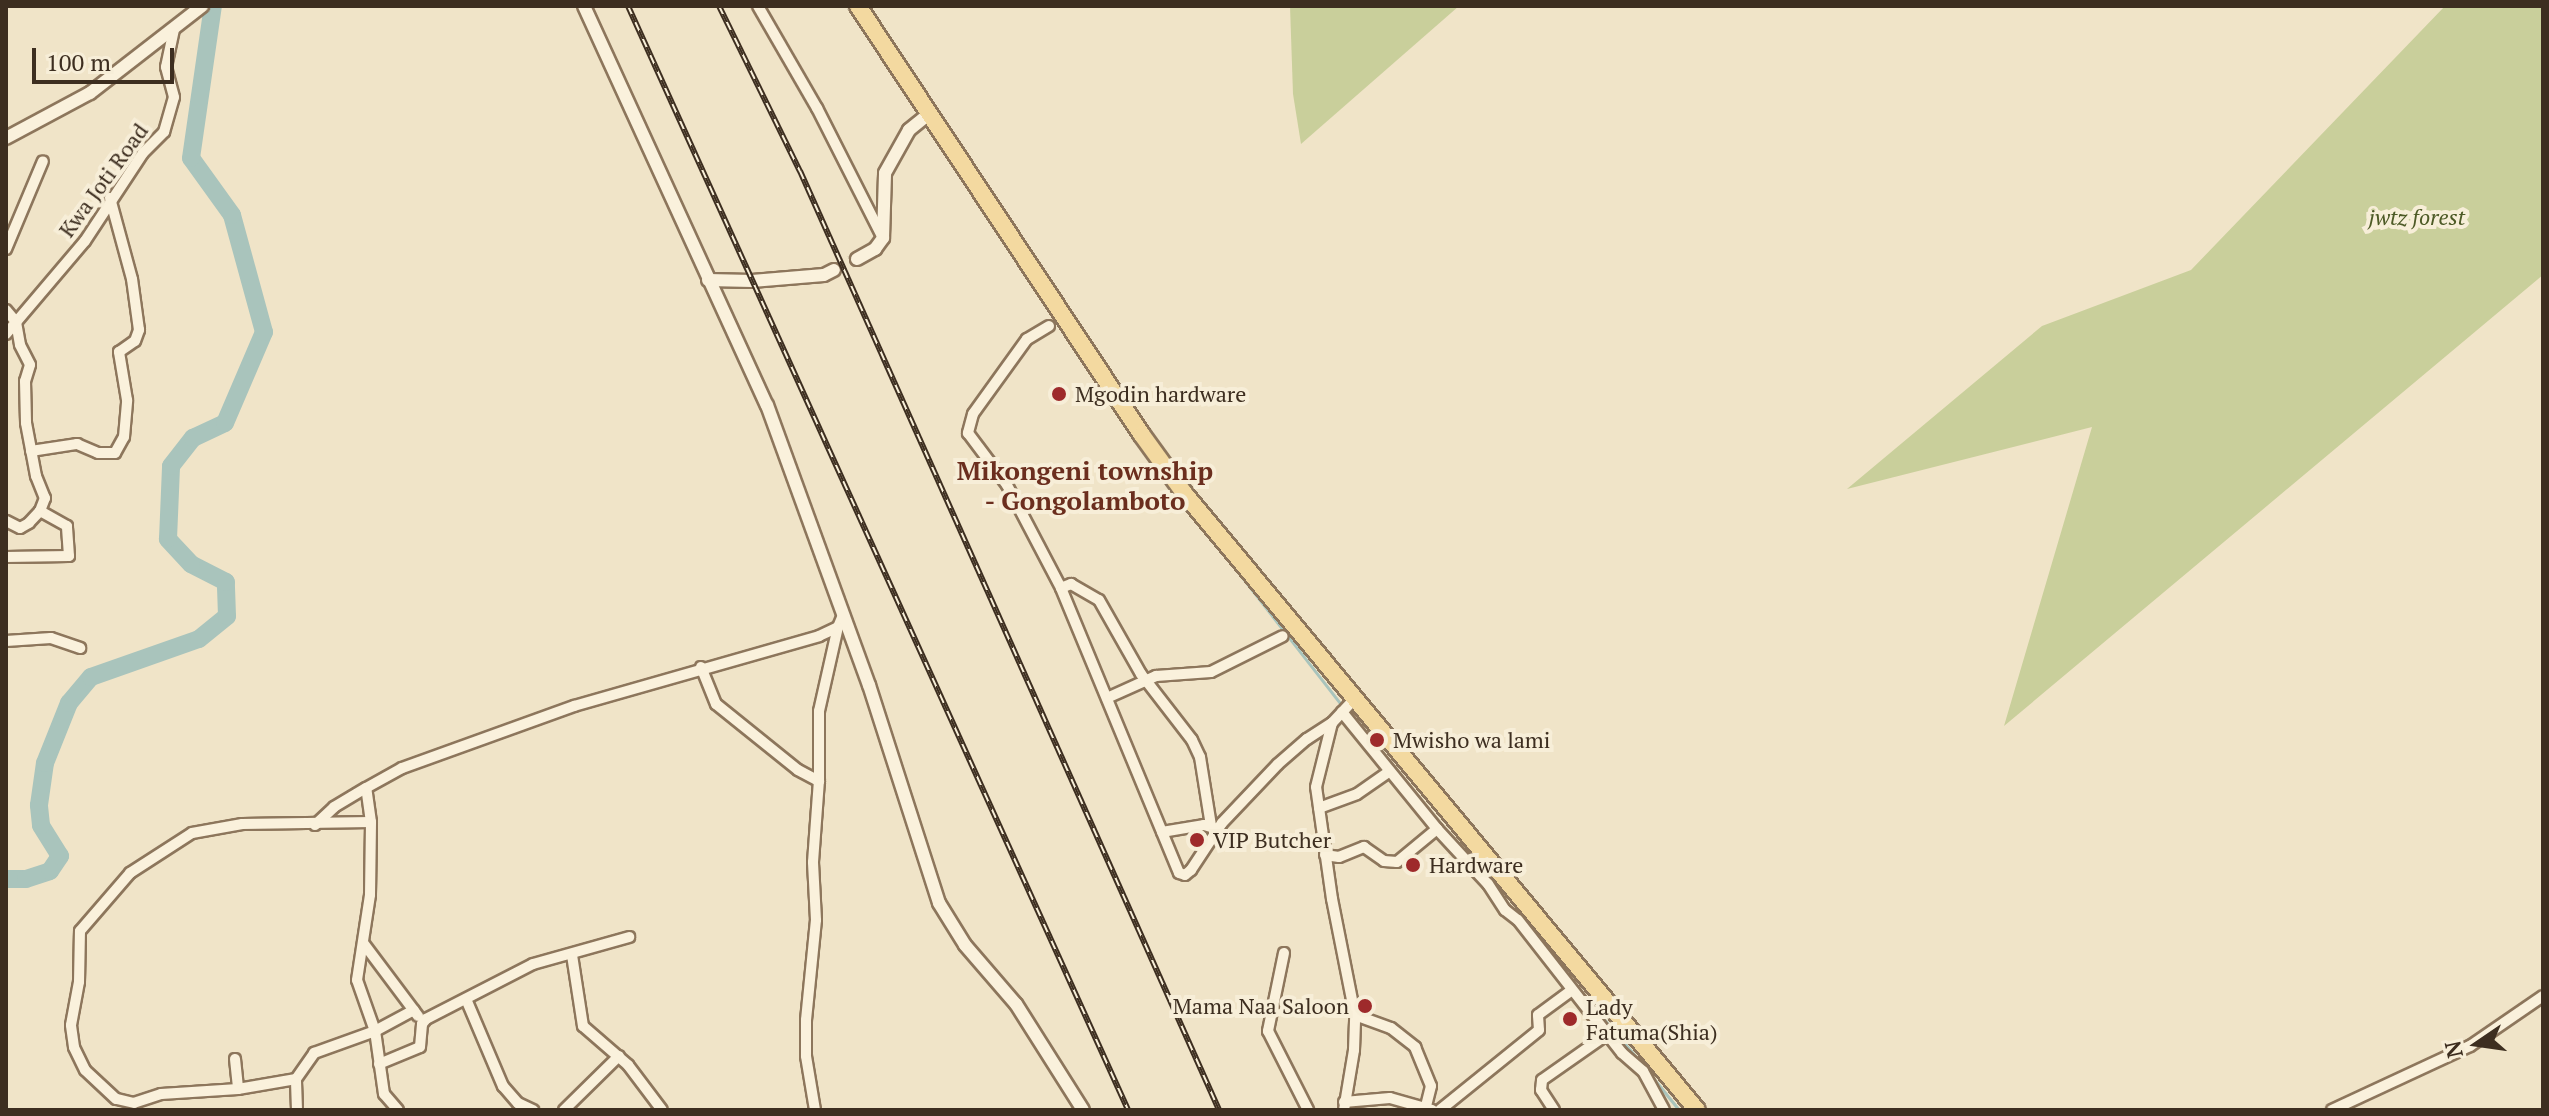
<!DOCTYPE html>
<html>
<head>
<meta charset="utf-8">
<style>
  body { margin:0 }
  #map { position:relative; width:2549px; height:1116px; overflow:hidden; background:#f0e4c8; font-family:"PT Serif",serif }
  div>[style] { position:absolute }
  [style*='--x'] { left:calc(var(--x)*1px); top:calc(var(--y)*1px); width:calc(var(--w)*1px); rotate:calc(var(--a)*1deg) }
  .green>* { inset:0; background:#c9cf9b }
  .stream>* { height:3px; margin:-1.5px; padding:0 1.5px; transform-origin:1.5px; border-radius:1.5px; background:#a9c4bc }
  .river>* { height:18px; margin:-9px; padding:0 9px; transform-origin:9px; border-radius:9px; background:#a9c4bc }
  .tertiary-tunnel>* { height:12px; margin-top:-6px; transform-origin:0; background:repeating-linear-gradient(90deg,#ccc0a6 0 12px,transparent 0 18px) }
  .roads { filter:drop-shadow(2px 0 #8d765c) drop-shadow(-2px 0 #8d765c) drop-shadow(0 2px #8d765c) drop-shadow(0 -2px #8d765c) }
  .minor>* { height:10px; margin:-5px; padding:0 5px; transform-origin:5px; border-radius:5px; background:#faf1dc }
  .tertiary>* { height:12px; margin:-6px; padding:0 6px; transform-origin:6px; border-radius:6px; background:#faf1dc }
  .primary>* { height:16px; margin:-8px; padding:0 8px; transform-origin:8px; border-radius:8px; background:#f3d9a0 }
  .rail>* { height:6px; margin-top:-3px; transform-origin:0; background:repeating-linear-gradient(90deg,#f7eed8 0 9px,#3d2e20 0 18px); box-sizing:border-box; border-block:2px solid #3d2e20 }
  .dots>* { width:22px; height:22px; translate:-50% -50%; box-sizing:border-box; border:4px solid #f7eed8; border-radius:50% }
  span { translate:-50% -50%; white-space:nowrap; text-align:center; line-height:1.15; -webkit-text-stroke:8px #f7eed8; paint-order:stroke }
  .street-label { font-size:22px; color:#3d2e20 }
  .park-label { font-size:22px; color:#4d5a26; font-style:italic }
  .poi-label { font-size:22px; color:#3d2e20 }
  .left { translate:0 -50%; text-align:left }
  .right { translate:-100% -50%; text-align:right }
  .quarter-label { font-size:26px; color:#6b2e1e; font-weight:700 }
  .frame { position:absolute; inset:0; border:8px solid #3d2e20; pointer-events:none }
  .north { position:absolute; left:2437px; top:1004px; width:80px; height:80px; -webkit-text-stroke:6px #f7eed8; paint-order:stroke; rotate:257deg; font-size:22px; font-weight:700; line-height:32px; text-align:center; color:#3d2e20 }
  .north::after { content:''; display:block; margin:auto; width:28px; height:36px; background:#3d2e20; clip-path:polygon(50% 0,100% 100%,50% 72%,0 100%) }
  .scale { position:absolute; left:32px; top:48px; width:142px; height:36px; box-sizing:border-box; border:4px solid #3d2e20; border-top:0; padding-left:10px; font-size:24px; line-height:28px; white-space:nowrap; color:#3d2e20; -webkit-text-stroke:6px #f7eed8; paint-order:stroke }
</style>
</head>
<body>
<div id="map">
  <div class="green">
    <div style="clip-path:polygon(1290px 6px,1459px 6px,1301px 144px,1293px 94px)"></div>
    <div style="clip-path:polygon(2445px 6px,2543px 6px,2543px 275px,2004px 726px,2092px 427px,1847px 489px,2042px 326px,2191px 270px)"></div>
  </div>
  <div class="stream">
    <div style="--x:1213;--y:540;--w:213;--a:52.1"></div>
    <div style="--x:1395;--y:769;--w:92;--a:50.3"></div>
    <div style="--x:1574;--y:984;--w:105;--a:49.6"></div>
    <div style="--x:1649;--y:1073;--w:48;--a:51"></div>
  </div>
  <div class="river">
    <div style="--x:6;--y:879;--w:20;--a:0"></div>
    <div style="--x:26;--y:879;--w:25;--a:-18"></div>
    <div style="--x:50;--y:871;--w:18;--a:-56"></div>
    <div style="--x:60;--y:856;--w:36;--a:-122"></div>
    <div style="--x:41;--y:825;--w:20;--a:-96"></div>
    <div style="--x:39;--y:805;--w:42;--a:-81.9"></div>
    <div style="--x:45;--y:763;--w:65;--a:-68.2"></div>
    <div style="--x:69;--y:703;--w:34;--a:-50"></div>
    <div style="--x:91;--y:677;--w:114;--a:-19.4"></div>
    <div style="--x:199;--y:639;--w:36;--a:-39"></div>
    <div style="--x:227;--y:616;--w:34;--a:-92"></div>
    <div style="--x:226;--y:582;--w:39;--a:-153"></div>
    <div style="--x:191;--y:564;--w:34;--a:-133"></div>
    <div style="--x:168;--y:539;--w:73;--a:-87.6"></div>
    <div style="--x:171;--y:466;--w:36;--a:-52"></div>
    <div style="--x:193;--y:438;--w:35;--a:-25"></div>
    <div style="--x:225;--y:423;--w:99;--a:-66.8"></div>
    <div style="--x:264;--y:332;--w:121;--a:-105.3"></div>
    <div style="--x:232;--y:215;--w:70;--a:-125.7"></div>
    <div style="--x:191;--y:158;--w:154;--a:-81.8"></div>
  </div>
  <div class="tertiary-tunnel">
    <div style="--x:834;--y:270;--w:25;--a:-26"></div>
  </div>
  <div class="roads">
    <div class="minor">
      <div style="--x:758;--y:6;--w:118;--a:60"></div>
      <div style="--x:817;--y:108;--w:144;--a:63.1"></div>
      <div style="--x:6;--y:249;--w:95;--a:-67.2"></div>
      <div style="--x:6;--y:310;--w:16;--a:50"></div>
      <div style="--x:16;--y:322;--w:23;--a:80"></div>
      <div style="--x:20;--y:345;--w:22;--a:63"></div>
      <div style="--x:30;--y:365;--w:17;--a:107"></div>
      <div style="--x:25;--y:381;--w:42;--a:88.6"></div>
      <div style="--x:26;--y:423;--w:54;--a:79.3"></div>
      <div style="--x:36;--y:476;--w:24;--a:68"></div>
      <div style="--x:45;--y:498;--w:14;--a:111"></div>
      <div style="--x:40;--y:511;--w:16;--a:133"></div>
      <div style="--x:29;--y:523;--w:10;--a:151"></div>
      <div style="--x:20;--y:528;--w:16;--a:-153"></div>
      <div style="--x:1049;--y:326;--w:26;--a:149"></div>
      <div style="--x:1027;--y:339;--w:92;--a:125.8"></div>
      <div style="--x:973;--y:414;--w:20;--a:105"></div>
      <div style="--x:968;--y:433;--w:65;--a:53.1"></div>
      <div style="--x:1007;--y:485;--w:116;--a:62.3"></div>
      <div style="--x:1061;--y:588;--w:308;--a:67.5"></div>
      <div style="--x:1179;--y:873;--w:6;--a:18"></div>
      <div style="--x:1185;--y:875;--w:8;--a:-40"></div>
      <div style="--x:1191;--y:870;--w:56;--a:-56.6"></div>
      <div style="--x:1222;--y:823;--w:81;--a:-46.5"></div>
      <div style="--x:1278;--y:764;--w:38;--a:-41"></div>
      <div style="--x:1307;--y:739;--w:30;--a:-33"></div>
      <div style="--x:6;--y:334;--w:122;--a:-49.7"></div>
      <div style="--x:85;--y:241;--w:105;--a:-56.6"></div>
      <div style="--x:143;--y:153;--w:30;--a:-45"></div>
      <div style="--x:164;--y:132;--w:36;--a:-74"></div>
      <div style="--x:174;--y:97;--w:31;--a:-105"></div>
      <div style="--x:166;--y:67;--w:40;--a:-78"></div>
      <div style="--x:31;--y:451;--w:47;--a:-8.7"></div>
      <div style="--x:77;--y:444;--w:23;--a:23"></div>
      <div style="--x:98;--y:453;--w:17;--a:0"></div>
      <div style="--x:115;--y:453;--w:18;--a:-61"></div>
      <div style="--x:124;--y:437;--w:37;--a:-85"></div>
      <div style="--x:127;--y:400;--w:49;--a:-99.5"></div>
      <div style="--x:119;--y:352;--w:19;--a:-35"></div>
      <div style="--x:135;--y:341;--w:12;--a:-70"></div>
      <div style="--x:139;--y:330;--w:51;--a:-97.8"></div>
      <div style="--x:132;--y:279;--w:84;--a:-105.2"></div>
      <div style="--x:6;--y:557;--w:63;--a:-0.9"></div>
      <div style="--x:69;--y:556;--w:30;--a:-94"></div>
      <div style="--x:67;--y:526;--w:31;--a:-151"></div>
      <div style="--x:1061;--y:588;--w:11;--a:-22"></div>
      <div style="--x:1071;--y:584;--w:32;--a:30"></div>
      <div style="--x:1099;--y:600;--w:85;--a:60.4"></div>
      <div style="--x:1141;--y:674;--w:83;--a:52.3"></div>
      <div style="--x:1192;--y:740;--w:19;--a:65"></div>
      <div style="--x:1200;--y:757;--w:70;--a:80.9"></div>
      <div style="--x:6;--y:641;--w:45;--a:-3.8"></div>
      <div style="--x:51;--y:638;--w:31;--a:19"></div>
      <div style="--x:701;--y:667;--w:40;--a:68"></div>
      <div style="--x:716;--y:704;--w:105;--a:38.8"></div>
      <div style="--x:798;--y:770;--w:24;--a:28"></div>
      <div style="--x:1107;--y:698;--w:54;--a:-24.2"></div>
      <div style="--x:1156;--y:676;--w:55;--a:-4.2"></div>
      <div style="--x:1211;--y:672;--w:80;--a:-26.6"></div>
      <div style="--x:1342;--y:712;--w:151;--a:50.9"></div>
      <div style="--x:1437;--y:829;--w:75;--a:47.2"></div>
      <div style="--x:1488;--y:884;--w:31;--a:57"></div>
      <div style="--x:1505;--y:910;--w:16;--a:38"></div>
      <div style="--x:1518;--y:920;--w:169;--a:52"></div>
      <div style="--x:1622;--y:1053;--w:28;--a:41"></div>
      <div style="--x:1643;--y:1071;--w:44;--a:61.7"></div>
      <div style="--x:1319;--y:808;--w:40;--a:-20.2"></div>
      <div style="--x:1357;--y:794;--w:40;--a:-34.9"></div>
      <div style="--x:315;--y:825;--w:26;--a:-43"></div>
      <div style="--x:334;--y:807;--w:37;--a:-31"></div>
      <div style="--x:1162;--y:832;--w:43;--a:-9.5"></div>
      <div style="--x:1204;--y:825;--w:14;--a:17"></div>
      <div style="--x:1325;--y:855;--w:14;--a:8"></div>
      <div style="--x:1339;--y:857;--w:27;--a:-22"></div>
      <div style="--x:1364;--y:847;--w:24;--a:35"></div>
      <div style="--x:1384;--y:861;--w:13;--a:4"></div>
      <div style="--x:1397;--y:862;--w:52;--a:-39.5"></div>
      <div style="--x:364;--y:944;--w:90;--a:53.1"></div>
      <div style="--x:1284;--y:953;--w:80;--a:101.6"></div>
      <div style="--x:1268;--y:1031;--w:89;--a:63.1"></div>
      <div style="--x:572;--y:955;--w:72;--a:81.2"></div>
      <div style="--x:583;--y:1026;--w:60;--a:40.9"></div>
      <div style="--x:628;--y:1065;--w:56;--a:52.9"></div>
      <div style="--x:466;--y:999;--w:95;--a:67"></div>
      <div style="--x:503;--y:1086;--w:23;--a:49"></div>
      <div style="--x:518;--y:1103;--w:17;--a:25"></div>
      <div style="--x:1355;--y:1015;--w:38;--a:20"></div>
      <div style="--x:1391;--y:1028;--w:31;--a:38"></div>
      <div style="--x:1415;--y:1047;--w:42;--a:67.7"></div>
      <div style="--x:1431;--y:1086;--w:21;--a:104"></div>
      <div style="--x:235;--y:1059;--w:30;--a:84"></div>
      <div style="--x:379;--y:1064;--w:44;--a:-22.5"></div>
      <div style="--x:420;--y:1047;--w:23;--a:-85"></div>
      <div style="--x:422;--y:1024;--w:6;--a:-51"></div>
      <div style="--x:426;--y:1019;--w:120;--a:-27.2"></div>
      <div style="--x:533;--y:964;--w:100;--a:-15.7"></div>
      <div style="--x:296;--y:1079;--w:59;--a:170.2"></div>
      <div style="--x:238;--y:1089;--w:77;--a:176.3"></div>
      <div style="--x:161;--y:1094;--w:28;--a:162"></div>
      <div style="--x:134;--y:1103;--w:18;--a:-167"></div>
      <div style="--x:116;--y:1099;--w:42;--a:-136.9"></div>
      <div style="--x:85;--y:1070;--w:25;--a:-116"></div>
      <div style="--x:74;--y:1047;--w:22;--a:-98"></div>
      <div style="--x:71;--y:1025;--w:44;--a:-79.5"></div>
      <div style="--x:79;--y:982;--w:51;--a:-88.9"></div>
      <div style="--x:80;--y:931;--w:77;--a:-49.2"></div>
      <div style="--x:130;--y:873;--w:74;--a:-32.8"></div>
      <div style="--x:192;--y:833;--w:51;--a:-10.2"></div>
      <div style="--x:242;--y:824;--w:129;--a:-0.9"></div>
      <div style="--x:1344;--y:1102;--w:46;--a:-5"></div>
      <div style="--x:1390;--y:1098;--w:44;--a:15.9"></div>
      <div style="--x:297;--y:1110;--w:31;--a:-92"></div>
      <div style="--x:296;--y:1079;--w:32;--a:-55"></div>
      <div style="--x:314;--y:1053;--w:65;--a:-19.8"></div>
      <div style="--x:375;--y:1031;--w:44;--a:-28.3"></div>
      <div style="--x:398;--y:1110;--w:21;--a:-131"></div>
      <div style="--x:384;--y:1094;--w:64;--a:-98.1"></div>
      <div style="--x:375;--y:1031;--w:54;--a:-109.4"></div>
      <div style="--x:357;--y:980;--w:86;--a:-81.3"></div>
      <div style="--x:370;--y:895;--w:73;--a:-89.2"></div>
      <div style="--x:371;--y:822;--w:34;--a:-98"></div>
      <div style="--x:366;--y:788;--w:41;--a:-29.1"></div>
      <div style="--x:402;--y:768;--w:183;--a:-19.8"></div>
      <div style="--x:574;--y:706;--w:255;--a:-15.9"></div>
      <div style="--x:819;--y:636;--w:21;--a:-25"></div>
      <div style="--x:838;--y:627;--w:13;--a:-67"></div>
      <div style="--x:564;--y:1110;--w:77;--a:-44.5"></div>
      <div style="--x:815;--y:1110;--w:55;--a:-99.5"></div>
      <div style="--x:806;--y:1056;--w:36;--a:-90"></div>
      <div style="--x:806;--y:1020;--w:100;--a:-84.3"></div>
      <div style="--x:816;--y:920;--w:58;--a:-93"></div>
      <div style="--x:813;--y:862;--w:81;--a:-85.8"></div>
      <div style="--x:819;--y:781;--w:70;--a:-90"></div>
      <div style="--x:819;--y:711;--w:86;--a:-77.3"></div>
      <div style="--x:1344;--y:1110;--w:61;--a:-80.5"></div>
      <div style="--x:1354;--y:1050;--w:35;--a:-88"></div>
      <div style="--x:1355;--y:1015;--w:118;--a:-101.2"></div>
      <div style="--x:1332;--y:899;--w:113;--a:-98.1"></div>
      <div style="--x:1316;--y:787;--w:66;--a:-76"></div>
      <div style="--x:1332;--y:723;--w:33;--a:-47"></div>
      <div style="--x:1440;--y:1110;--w:127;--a:-38.9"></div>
      <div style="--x:1539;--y:1030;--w:15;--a:-94"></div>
      <div style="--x:1538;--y:1015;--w:42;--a:-36.3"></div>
      <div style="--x:1554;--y:1110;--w:24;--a:-123"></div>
      <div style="--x:1541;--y:1090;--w:10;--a:-84"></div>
      <div style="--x:1542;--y:1080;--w:82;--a:-35"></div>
      <div style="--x:2332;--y:1110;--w:152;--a:-24.9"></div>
      <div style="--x:2470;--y:1046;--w:88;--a:-34.4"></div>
    </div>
    <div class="tertiary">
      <div style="--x:584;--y:6;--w:439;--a:65.4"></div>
      <div style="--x:767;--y:405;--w:298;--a:70"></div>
      <div style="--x:869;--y:685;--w:229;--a:72.2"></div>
      <div style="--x:939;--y:903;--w:49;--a:58.2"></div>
      <div style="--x:965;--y:945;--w:78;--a:49.2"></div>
      <div style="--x:1016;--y:1004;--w:125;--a:57.7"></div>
      <div style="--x:6;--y:138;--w:95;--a:-28.2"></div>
      <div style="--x:90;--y:93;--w:142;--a:-37.8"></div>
      <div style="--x:857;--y:259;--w:21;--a:-29"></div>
      <div style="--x:875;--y:249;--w:14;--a:-54"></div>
      <div style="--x:883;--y:238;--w:65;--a:-88.2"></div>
      <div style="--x:885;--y:173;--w:49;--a:-60.8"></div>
      <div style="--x:909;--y:130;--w:26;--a:-39"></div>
      <div style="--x:708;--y:280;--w:44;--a:1.3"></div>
      <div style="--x:752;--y:281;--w:72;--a:-4.8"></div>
      <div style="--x:824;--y:275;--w:11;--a:-27"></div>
    </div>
    <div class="primary">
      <div style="--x:858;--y:6;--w:514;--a:56.5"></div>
      <div style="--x:1142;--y:435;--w:72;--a:54.1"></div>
      <div style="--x:1184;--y:493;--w:802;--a:50.26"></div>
    </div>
  </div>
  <div class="rail">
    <div style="--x:628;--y:6;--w:1212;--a:65.63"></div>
    <div style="--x:719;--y:6;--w:184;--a:63.9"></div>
    <div style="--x:800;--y:171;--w:1028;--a:65.95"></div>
  </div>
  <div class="dots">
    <div style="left:1059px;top:394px;background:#9e2a2b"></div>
    <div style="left:1377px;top:740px;background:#9e2a2b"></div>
    <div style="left:1197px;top:840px;background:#9e2a2b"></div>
    <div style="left:1413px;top:865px;background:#9e2a2b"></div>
    <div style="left:1365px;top:1006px;background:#9e2a2b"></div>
    <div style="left:1570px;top:1019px;background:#9e2a2b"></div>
  </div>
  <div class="street-label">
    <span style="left:103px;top:180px;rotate:-54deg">Kwa Joti Road</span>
  </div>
  <div class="park-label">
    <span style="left:2417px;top:217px">jwtz forest</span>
  </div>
  <div class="poi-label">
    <span class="left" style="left:1075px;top:394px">Mgodin hardware</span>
    <span class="left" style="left:1393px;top:740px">Mwisho wa lami</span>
    <span class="left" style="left:1213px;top:840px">VIP Butcher</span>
    <span class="left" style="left:1429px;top:865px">Hardware</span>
    <span class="right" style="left:1349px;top:1006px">Mama Naa Saloon</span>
    <span class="left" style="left:1586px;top:1019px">Lady<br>Fatuma(Shia)</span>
  </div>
  <div class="quarter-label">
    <span style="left:1085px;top:486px">Mikongeni township<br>- Gongolamboto</span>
  </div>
  <div class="frame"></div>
  <div class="north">N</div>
  <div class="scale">100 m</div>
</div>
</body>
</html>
